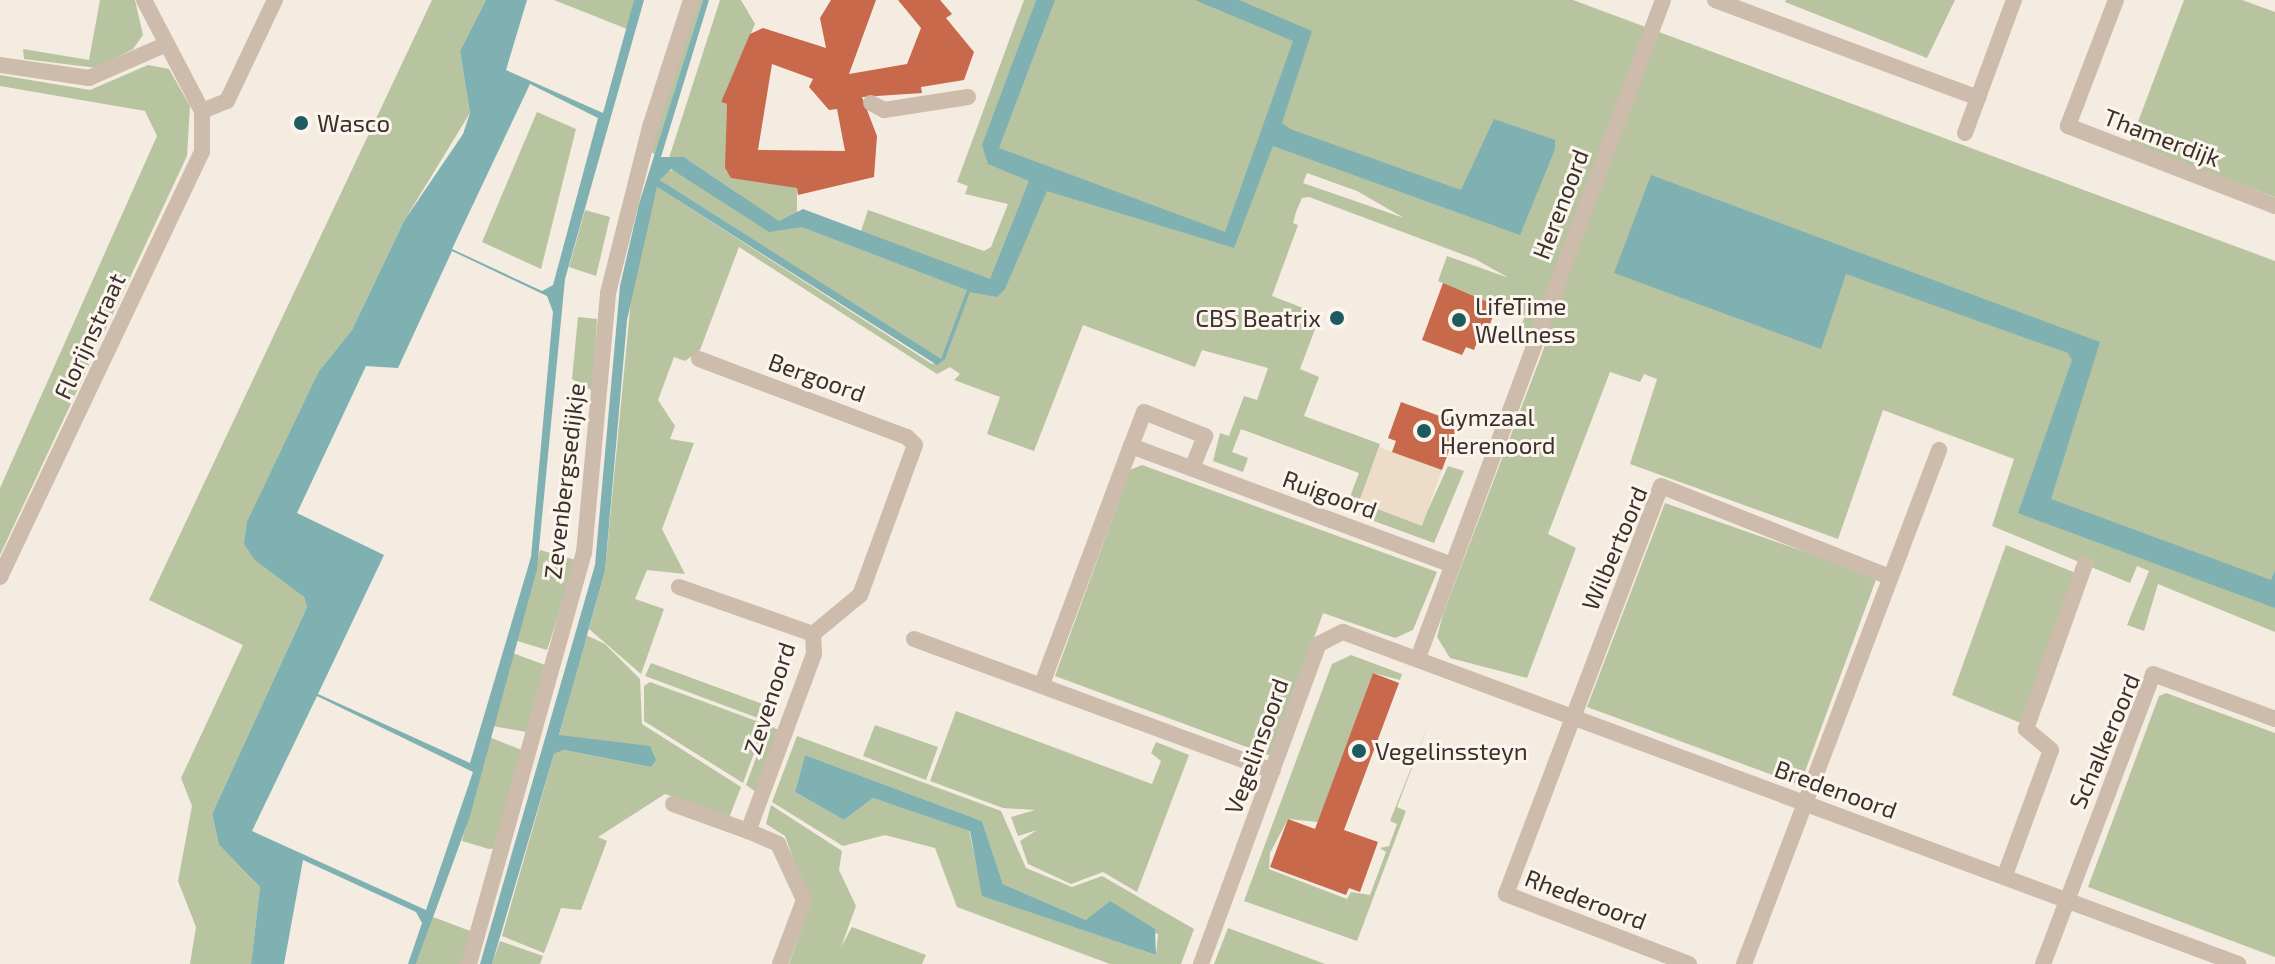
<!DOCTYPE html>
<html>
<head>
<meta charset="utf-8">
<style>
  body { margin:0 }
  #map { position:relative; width:2275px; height:964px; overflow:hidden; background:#f4ebe1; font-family:"Exo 2",sans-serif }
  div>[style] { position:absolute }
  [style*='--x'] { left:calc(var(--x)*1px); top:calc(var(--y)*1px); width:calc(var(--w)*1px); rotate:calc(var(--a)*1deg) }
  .green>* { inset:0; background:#b8c4a0 }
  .plaza>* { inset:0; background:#ecdcc8 }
  .water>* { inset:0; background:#7fb0b2 }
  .building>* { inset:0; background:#c8694b }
  .street>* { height:16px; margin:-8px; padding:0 8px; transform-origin:8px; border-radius:8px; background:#cdbbac }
  .dots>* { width:22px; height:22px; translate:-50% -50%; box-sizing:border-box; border:4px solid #fbf5ee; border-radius:50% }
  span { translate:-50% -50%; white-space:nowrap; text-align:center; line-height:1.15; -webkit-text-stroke:6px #fbf5ee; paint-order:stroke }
  .poi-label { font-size:24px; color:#3b302b }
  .left { translate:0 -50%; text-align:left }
  .right { translate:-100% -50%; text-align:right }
  .street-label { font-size:24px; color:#3b302b }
</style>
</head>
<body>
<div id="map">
  <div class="green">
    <div style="clip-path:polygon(100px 0,135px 0,143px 35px,133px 49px,97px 68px,24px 59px,23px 49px,89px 60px)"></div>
    <div style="clip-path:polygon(432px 0,486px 0,460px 51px,470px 113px,404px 221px,352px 330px,319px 371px,244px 544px,304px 597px,307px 607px,212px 814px,219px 845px,260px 887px,251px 964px,190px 964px,196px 927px,178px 881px,192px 806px,181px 778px,243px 645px,149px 600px)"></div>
    <div style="clip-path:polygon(554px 0,634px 0,627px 29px)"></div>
    <div style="clip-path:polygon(697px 0,703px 0,655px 154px,648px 151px)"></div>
    <div style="clip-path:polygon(evenodd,720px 0,741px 0,755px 24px,721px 102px,727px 104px,726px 171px,797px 188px,797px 212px,861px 231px,868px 210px,984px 251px,991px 247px,1008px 204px,965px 194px,968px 186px,957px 182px,1024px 0,1036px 0,982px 150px,1043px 0,1573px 0,2275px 261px,2275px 632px,2158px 584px,2144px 631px,2127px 625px,2149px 571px,2137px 566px,2130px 583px,1992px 526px,2014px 459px,1883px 410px,1838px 539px,1630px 464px,1657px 379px,1644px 374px,1640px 382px,1610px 372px,1548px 534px,1576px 548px,1527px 678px,1450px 658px,1437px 637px,1443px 614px,1547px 340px,1519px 329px,1536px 294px,1524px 316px,1461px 292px,1438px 281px,1447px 256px,1509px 278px,1475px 259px,1309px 197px,1302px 198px,1296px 212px,1293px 223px,1298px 225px,1272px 296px,1303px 308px,1297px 322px,1315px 329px,1300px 369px,1319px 377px,1304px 416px,1380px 444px,1355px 514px,1345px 510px,1359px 473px,1241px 429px,1232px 452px,1248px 458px,1243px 472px,1213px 461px,1220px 433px,1229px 436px,1244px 396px,1257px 400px,1268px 368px,1202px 350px,1195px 367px,1083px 325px,1034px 451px,987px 434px,1000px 397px,954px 380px,960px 374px,950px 367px,937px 374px,739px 247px,700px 350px,685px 361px,674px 357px,658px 400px,675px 426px,670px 439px,694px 443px,662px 529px,685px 574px,647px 570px,635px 599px,664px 609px,641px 674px,589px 629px,605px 571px,633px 278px,657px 187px,932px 364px,940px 360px,660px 180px,666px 171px,678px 170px,702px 187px,739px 194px,684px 157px,669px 158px,720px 0,1307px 173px,1357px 191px,1404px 218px,1303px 183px,1307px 173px)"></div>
    <div style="clip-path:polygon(1955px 0,1927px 58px,1785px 2px,1786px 0)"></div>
    <div style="clip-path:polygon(2184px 0,2242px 0,2275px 12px,2275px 197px,2130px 143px)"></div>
    <div style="clip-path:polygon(148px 65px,169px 69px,190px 106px,187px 156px,0 555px,0 488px,157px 136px,145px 111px,0 86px,0 75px,90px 90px)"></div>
    <div style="clip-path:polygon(537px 112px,576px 129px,541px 269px,482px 242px)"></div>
    <div style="clip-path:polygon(585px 210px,610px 217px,596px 276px,569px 267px)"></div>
    <div style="clip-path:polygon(578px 317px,597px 319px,593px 391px,572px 379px)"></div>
    <div style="clip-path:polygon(1142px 465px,1437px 572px,1413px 630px,1395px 638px,1323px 613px,1271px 756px,1055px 676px,1130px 470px)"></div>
    <div style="clip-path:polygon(1448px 466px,1464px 471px,1434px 543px,1363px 517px,1368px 505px,1421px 525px)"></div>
    <div style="clip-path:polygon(1665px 503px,1877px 577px,1800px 785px,1587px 707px)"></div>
    <div style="clip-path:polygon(2006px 545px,2076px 573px,2021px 723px,1952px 695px)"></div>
    <div style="clip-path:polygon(540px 550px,576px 560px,547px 650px,514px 640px)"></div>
    <div style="clip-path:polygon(586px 635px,605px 644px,640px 679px,642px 724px,741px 787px,729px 818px,665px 794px,598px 837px,607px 841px,581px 910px,561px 908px,544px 953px,502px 936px,554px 754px,564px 750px,651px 767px,559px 736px)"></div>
    <div style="clip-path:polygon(510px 652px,545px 665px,527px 732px,492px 726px)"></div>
    <div style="clip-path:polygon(1351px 655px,1402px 674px,1400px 680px,1373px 673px,1318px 822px,1288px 819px,1270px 853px,1269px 869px,1347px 899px,1351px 892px,1370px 895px,1386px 852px,1380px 848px,1389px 846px,1397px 824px,1390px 821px,1429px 723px,1397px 807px,1406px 811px,1357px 941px,1244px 901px,1332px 664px)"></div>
    <div style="clip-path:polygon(651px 663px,771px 707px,766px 721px,645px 676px)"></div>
    <div style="clip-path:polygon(650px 682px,765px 724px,743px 783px,644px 721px,644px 686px)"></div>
    <div style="clip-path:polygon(2166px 693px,2275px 733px,2275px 957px,2088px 887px,2159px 696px)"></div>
    <div style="clip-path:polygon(956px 711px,1152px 784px,1161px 761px,1151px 753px,1156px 742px,1189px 755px,1137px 892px,1103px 872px,1071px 884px,1028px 864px,1020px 841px,1037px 830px,1018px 836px,1011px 817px,1035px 810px,1003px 808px,930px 781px)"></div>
    <div style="clip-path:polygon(768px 725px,779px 730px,756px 792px,746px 785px)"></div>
    <div style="clip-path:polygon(875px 725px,938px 747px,926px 780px,863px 756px)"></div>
    <div style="clip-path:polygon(evenodd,797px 736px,1001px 811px,1026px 868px,1072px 887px,1102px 876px,1194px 929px,1181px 964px,1110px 964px,957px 907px,935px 848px,885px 835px,843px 846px,772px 802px,797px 736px,805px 755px,982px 821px,1003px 884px,1086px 920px,1158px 934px,1156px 955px,983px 896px,969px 830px,873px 798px,844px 820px,795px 792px,805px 755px)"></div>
    <div style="clip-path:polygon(489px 737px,524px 751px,498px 848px,489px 849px,462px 841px)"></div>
    <div style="clip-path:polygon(771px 805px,842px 851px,839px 870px,856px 906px,841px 947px,852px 927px,926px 955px,922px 964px,789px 964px,810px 904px,785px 836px,766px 824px)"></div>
    <div style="clip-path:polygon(433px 917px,473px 932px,463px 964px,416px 964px)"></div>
    <div style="clip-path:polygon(1228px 928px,1325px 964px,1214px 964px)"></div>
    <div style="clip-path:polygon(500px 941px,543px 956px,540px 964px,492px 964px)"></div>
  </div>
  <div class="plaza">
    <div style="clip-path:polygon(1379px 447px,1442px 470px,1422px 526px,1359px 502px)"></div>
  </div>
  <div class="water">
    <div style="clip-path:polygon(evenodd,486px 0,527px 0,506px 70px,603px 113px,634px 0,644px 0,565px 279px,537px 569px,470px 816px,416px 964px,408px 964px,422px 923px,416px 912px,303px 860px,284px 964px,251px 964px,260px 887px,219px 845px,212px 814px,307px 607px,304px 597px,255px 560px,244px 544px,247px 522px,319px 371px,352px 330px,404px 221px,463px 134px,470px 113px,460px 51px,486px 0,530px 84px,598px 118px,553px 285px,542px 291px,452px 249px,530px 84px,486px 0,452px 251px,547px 296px,553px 312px,531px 557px,470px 763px,318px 694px,384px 555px,297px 513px,366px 366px,398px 368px,452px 251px,486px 0,317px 696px,473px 772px,426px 910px,252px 831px,317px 696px)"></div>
    <div style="clip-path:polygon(evenodd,703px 0,709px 0,661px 157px,684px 157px,779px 221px,803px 209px,990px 279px,1029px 181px,988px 164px,982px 145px,1036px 0,1055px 0,999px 148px,1225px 232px,1293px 41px,1195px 0,1239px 0,1312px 31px,1282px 123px,1290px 129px,1461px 190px,1494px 119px,1555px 140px,1555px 149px,1520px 235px,1273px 146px,1234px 248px,1047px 191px,1005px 289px,997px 297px,970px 292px,945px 359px,937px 365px,657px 187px,627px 320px,605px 571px,559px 735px,650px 746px,656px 760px,651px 767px,564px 750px,554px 754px,492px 964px,480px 964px,595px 565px,620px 286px,639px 204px,703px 0,671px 169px,769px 232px,802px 227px,967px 290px,941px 359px,660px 180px,671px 169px)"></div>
    <div style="clip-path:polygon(1651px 175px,2100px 342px,2051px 499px,2271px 580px,2275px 571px,2275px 608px,2018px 513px,2072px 360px,2068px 353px,1846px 274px,1821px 349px,1614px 273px)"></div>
    <div style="clip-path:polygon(805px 755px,982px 821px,1003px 884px,1086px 920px,1110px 901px,1155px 929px,1156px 955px,982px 896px,970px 831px,873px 798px,844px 820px,795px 792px)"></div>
  </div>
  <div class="building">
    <div style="clip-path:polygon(evenodd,831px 0,876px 0,849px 74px,907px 64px,921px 28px,898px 0,940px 0,952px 14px,946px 18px,974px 52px,964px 80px,921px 87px,922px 93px,862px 97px,877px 136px,874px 177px,798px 195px,797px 188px,731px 178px,725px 168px,727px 104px,721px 102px,750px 34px,763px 28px,826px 48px,820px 18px,831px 0,772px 64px,813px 79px,809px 87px,829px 110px,837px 109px,845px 151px,758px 150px,772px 64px)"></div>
    <div style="clip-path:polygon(1443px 283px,1497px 306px,1486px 334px,1481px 332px,1474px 350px,1466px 347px,1462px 355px,1422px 340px)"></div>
    <div style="clip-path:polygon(1401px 402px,1459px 423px,1442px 470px,1392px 452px,1396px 441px,1388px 438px)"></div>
    <div style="clip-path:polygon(1373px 673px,1399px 683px,1344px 830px,1378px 842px,1360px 892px,1349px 888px,1346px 895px,1270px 867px,1288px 819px,1315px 829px)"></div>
  </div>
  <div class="street">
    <div style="--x:1715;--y:0;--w:281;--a:20.4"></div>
    <div style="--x:2116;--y:0;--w:135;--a:110.9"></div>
    <div style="--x:2068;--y:126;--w:222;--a:21.1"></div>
    <div style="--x:0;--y:65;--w:90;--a:8.3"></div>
    <div style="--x:89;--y:78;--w:85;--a:-23.6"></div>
    <div style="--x:871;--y:103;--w:15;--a:28"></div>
    <div style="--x:884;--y:110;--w:85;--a:-8.8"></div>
    <div style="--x:202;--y:111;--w:27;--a:-22"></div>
    <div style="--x:227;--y:101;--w:112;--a:-64.6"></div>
    <div style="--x:1965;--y:133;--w:142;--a:-69.8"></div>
    <div style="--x:699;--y:359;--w:222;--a:20.6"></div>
    <div style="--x:907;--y:437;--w:11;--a:45"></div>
    <div style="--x:915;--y:445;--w:160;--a:110.1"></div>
    <div style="--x:860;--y:595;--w:61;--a:140.3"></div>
    <div style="--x:813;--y:634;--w:20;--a:87"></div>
    <div style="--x:814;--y:654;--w:189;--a:110.4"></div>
    <div style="--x:748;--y:831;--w:33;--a:23"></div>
    <div style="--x:778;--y:844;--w:62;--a:65.1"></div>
    <div style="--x:804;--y:900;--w:68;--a:110.6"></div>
    <div style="--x:1131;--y:446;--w:36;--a:-69"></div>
    <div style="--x:1144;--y:412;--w:66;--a:21.5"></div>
    <div style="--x:1205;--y:436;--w:35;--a:112"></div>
    <div style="--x:0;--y:577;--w:471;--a:-64.6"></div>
    <div style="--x:202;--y:152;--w:41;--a:-90"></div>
    <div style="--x:202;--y:111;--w:125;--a:-117.6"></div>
    <div style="--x:679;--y:587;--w:142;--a:19.3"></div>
    <div style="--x:914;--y:639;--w:382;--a:20.2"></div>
    <div style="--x:1418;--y:658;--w:702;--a:-69.58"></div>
    <div style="--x:1042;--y:684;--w:254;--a:-69.5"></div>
    <div style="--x:1131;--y:446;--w:342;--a:20.3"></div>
    <div style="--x:673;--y:804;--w:80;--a:19.8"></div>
    <div style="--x:2005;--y:875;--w:133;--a:-69.8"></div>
    <div style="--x:2051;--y:750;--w:33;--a:-140"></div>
    <div style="--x:2026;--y:729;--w:175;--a:-70.3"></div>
    <div style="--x:469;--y:964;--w:427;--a:-74.4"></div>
    <div style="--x:584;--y:553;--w:261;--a:-84.7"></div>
    <div style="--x:608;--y:293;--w:171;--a:-75.8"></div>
    <div style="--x:650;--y:127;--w:133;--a:-72.1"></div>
    <div style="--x:1201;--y:964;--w:341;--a:-69.8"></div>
    <div style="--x:1319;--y:644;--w:27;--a:-27"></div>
    <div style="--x:1343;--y:632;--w:955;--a:20.35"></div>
    <div style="--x:1689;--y:964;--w:196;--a:-159.1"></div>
    <div style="--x:1506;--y:894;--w:436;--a:-69.2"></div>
    <div style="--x:1661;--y:486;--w:246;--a:21.7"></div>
    <div style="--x:1744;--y:964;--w:550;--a:-69.22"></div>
    <div style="--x:2043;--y:964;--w:310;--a:-69.2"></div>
    <div style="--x:2153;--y:674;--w:130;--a:20.2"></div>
  </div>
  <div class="dots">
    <div style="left:301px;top:123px;background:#1f5a5e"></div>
    <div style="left:1337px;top:318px;background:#1f5a5e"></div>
    <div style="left:1459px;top:320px;background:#1f5a5e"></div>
    <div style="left:1424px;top:431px;background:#1f5a5e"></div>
    <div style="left:1359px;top:751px;background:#1f5a5e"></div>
  </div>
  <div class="poi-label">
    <span class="left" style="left:317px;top:123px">Wasco</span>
    <span class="left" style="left:1475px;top:320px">LifeTime<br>Wellness</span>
    <span class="right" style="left:1321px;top:318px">CBS Beatrix</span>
    <span class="left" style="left:1440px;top:431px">Gymzaal<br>Herenoord</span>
    <span class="left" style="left:1375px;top:751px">Vegelinssteyn</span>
  </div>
  <div class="street-label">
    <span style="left:2162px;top:137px;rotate:21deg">Thamerdijk</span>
    <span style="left:1560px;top:204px;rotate:-69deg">Herenoord</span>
    <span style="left:89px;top:336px;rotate:-65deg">Florijnstraat</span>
    <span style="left:817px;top:377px;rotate:20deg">Bergoord</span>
    <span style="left:564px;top:481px;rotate:-83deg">Zevenbergsedijkje</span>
    <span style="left:1330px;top:494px;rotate:20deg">Ruigoord</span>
    <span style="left:1614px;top:548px;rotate:-67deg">Wilbertoord</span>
    <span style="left:769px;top:698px;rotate:-72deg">Zevenoord</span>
    <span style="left:2104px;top:741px;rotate:-67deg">Schalkeroord</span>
    <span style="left:1256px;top:746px;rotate:-70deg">Vegelinsoord</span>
    <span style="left:1836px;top:789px;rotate:20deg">Bredenoord</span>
    <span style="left:1586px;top:899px;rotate:21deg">Rhederoord</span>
  </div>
</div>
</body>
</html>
